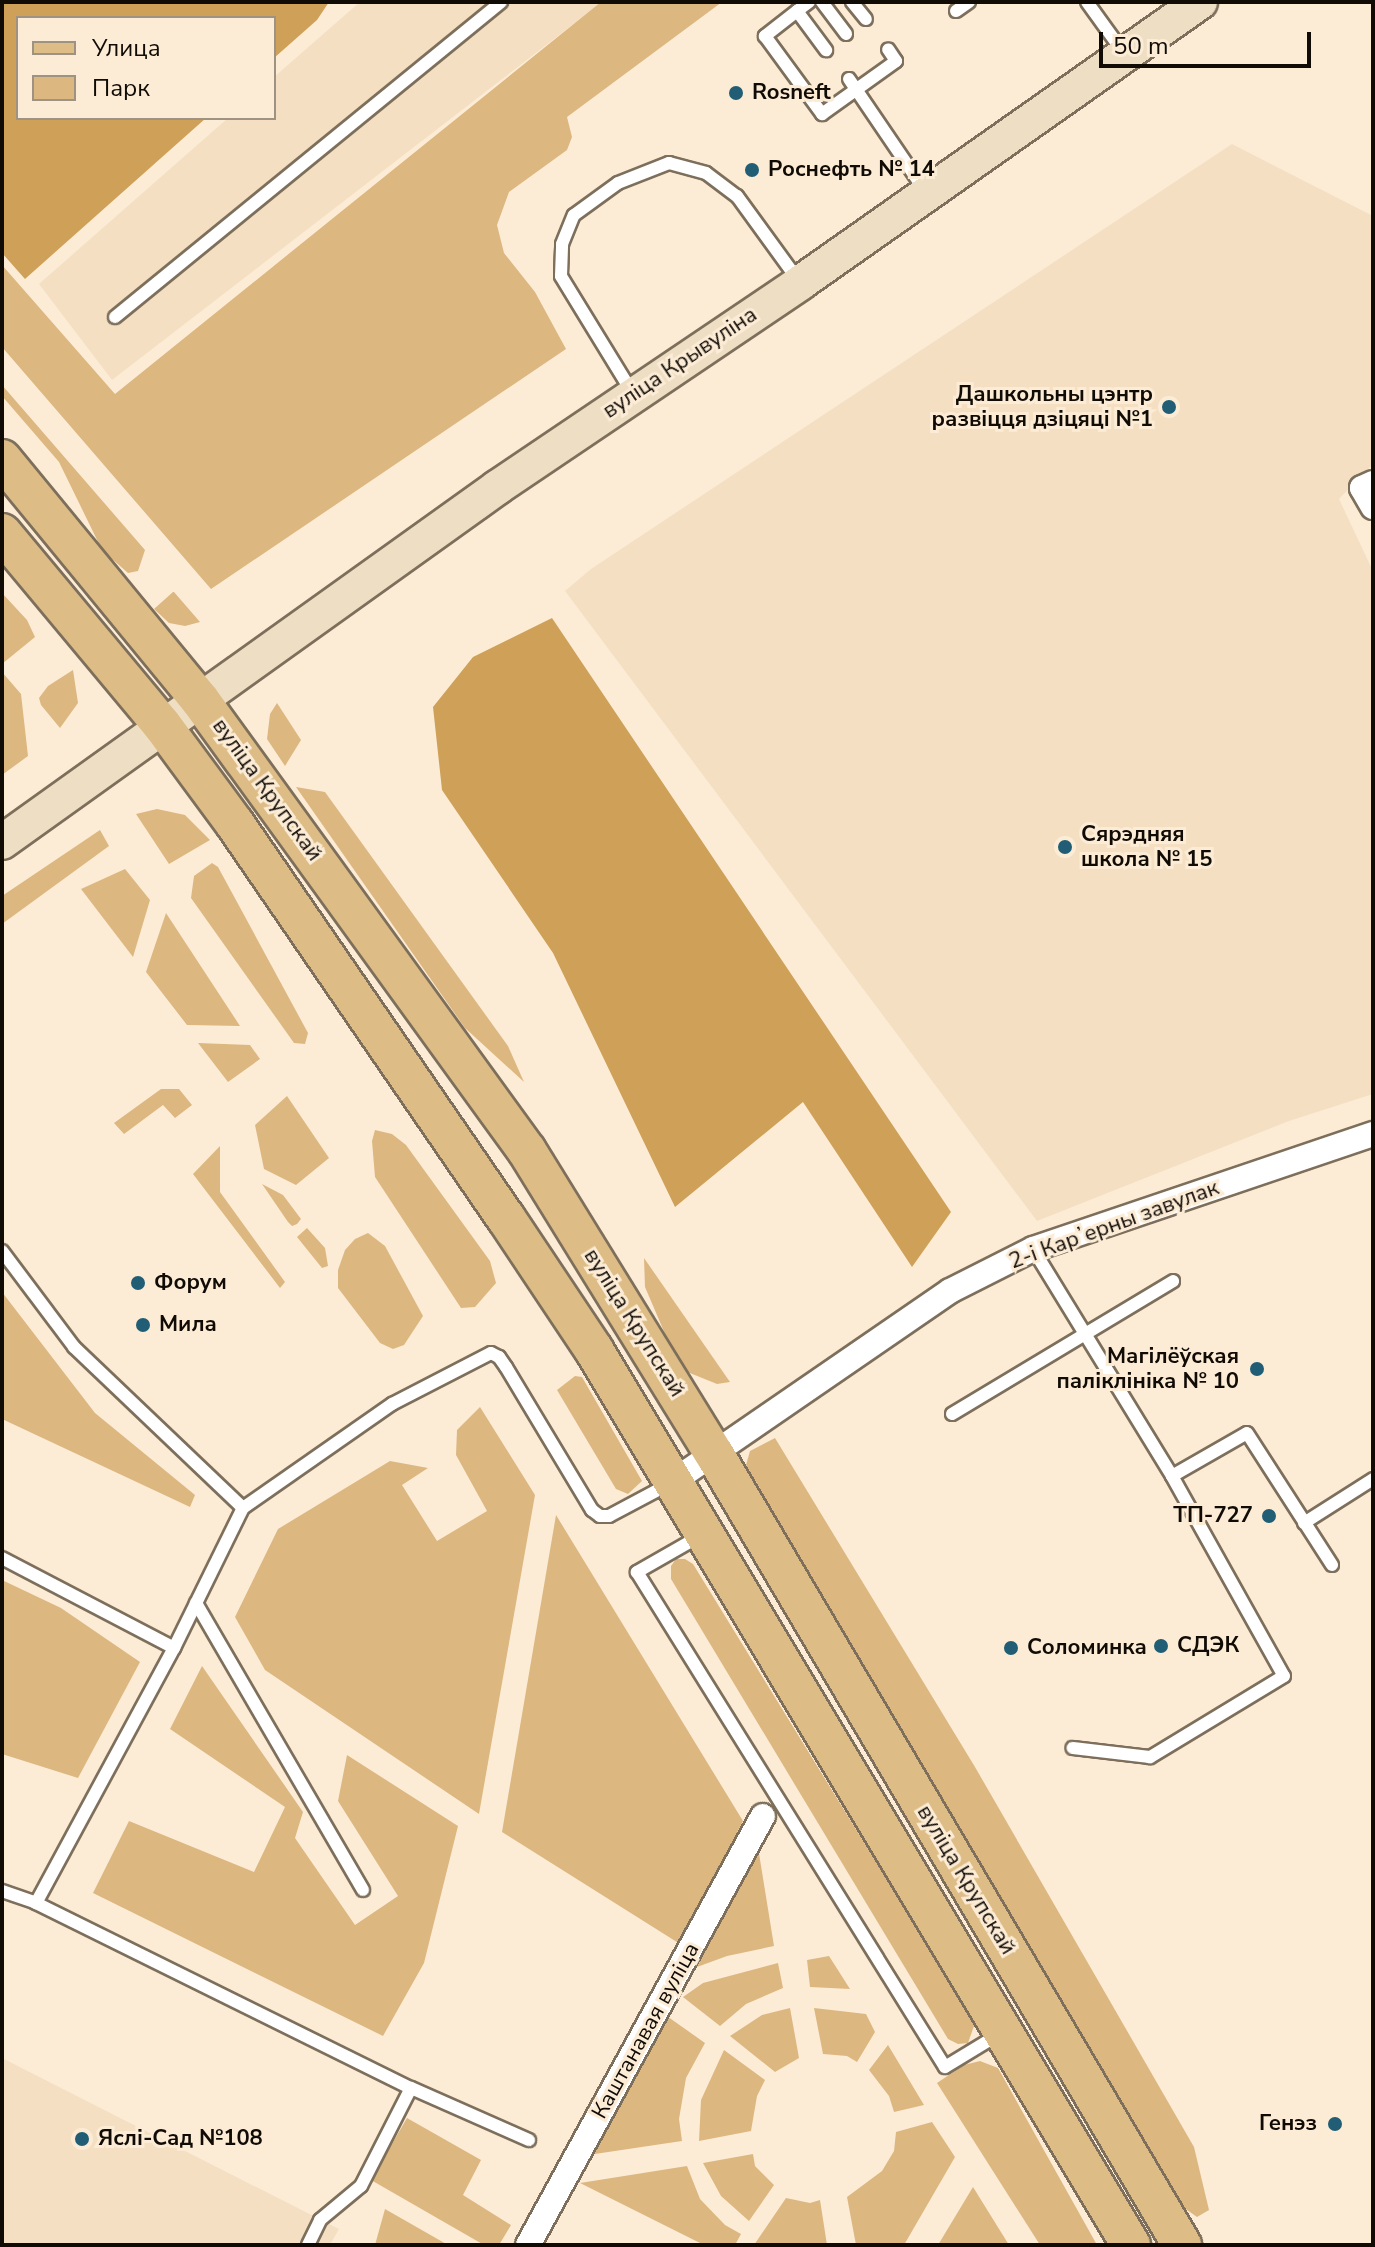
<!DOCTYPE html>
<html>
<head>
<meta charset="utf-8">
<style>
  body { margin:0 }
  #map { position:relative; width:1375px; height:2247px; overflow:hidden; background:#fcecd6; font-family:"Nunito Sans",sans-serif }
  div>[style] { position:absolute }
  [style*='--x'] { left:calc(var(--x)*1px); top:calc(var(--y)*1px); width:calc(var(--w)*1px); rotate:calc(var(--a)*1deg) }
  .built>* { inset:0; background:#f4dfc2 }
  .green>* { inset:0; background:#ddb780 }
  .forest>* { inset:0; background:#cfa058 }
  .roads { filter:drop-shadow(2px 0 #7d6f5b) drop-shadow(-2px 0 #7d6f5b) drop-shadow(0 2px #7d6f5b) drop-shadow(0 -2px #7d6f5b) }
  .lane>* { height:12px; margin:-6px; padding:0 6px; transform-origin:6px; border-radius:6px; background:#fff }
  .street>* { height:24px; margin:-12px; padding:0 12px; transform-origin:12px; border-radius:12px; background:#fff }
  .secondary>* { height:34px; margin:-17px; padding:0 17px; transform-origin:17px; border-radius:17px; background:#eedec3 }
  .primary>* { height:38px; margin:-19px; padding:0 19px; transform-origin:19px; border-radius:19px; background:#ddbc86 }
  .dots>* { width:22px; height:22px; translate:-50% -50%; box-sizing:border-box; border:4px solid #fcecd6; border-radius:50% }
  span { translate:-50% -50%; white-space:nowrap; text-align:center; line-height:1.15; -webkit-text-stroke:6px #fcecd6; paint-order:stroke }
  .poi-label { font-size:22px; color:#100b05; font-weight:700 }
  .left { translate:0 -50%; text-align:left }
  .right { translate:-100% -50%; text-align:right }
  .street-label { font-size:22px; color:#100b05 }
  .frame { position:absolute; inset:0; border:4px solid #100b05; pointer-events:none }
  .legend { position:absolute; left:16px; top:16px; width:260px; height:104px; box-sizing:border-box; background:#fcecd6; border:2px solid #9e9282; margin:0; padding:10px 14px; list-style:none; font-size:24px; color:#100b05 }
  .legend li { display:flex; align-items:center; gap:16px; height:40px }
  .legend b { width:40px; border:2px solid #9e9282 }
  .scale { position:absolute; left:1099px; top:32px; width:212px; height:36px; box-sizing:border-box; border:4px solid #100b05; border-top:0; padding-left:10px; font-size:24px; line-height:28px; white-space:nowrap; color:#100b05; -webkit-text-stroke:6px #fcecd6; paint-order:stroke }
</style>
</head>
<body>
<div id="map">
  <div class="built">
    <div style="clip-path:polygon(360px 2px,602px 2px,112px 380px,39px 284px,228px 118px,274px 118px,274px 77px)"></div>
    <div style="clip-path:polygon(1232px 144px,1373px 216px,1373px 464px,1339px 499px,1373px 571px,1373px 1094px,1289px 1121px,1037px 1221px,565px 591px,591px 569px)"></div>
    <div style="clip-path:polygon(2px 2058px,339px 2229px,330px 2245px,2px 2245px)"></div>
  </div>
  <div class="green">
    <div style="clip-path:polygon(601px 2px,722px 2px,567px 117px,572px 137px,567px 150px,509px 192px,497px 225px,504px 253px,535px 292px,566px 349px,211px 589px,2px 347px,2px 265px,115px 394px)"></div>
    <div style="clip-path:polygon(2px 385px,145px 550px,138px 571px,128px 573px,102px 550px,59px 462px,2px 396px)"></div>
    <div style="clip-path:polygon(173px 592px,174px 592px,200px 622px,185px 626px,169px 623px,154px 609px)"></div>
    <div style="clip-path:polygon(2px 593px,27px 620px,35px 637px,2px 664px)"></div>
    <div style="clip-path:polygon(73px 670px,78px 703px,60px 728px,41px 705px,39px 698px,48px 686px)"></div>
    <div style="clip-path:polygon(2px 672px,21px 694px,28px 756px,2px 775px)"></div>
    <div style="clip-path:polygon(277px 703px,301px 740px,285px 766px,267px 739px,270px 714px)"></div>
    <div style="clip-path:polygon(296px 787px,325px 792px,508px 1046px,524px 1082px,465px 1028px)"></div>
    <div style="clip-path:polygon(157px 809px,185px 815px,210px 840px,169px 864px,136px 814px)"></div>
    <div style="clip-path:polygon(100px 830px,109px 846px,2px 924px,2px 896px)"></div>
    <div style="clip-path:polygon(212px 863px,218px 867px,308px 1033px,305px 1044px,294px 1043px,191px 898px,194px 876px)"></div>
    <div style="clip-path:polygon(125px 869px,150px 900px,133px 957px,81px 889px)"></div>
    <div style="clip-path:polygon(166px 913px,240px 1026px,187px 1025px,146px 972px)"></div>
    <div style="clip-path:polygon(198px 1043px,250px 1045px,260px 1059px,228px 1082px)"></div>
    <div style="clip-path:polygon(161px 1089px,179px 1089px,192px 1105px,175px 1118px,163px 1105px,124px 1134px,114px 1123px)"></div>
    <div style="clip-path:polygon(287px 1096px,329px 1158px,296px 1185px,264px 1169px,255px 1125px)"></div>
    <div style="clip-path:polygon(375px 1130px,392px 1134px,406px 1145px,490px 1261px,496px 1283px,475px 1307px,461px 1308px,375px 1177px,372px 1141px)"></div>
    <div style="clip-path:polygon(220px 1146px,220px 1192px,285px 1282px,280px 1288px,193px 1174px)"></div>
    <div style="clip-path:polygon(262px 1184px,283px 1195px,301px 1219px,297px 1224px,292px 1226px,288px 1222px)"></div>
    <div style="clip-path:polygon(307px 1228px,325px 1248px,328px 1266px,322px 1268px,297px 1237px)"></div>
    <div style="clip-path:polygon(368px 1233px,385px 1246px,423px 1316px,404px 1345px,393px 1349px,380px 1343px,338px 1288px,338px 1270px,345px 1250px,355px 1239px)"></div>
    <div style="clip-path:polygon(644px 1258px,730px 1382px,717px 1384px,680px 1369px,645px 1287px)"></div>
    <div style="clip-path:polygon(2px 1292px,95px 1413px,195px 1495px,190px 1507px,2px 1419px)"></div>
    <div style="clip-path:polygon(575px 1376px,582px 1377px,642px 1481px,628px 1494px,616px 1489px,557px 1390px)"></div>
    <div style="clip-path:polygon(480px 1407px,535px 1495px,479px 1814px,265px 1670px,235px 1617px,278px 1529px,390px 1461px,428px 1468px,402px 1485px,437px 1541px,487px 1511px,456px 1455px,457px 1430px)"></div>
    <div style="clip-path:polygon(775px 1438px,975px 1767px,1194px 2147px,1209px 2210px,1197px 2217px,1183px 2207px,746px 1465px,750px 1451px)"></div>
    <div style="clip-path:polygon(556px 1515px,743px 1821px,680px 1944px,502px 1832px)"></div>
    <div style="clip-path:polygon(676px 1559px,685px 1559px,693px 1564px,975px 2023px,968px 2043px,958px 2044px,948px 2039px,671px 1579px,671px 1566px)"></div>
    <div style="clip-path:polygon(2px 1580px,61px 1608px,140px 1662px,78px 1778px,2px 1754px)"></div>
    <div style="clip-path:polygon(202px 1666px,303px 1812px,295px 1838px,355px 1925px,398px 1896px,338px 1801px,347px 1755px,458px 1826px,424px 1963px,383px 2036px,93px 1893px,129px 1821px,254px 1872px,285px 1807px,170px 1729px)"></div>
    <div style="clip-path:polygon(757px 1841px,774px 1946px,727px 1956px,697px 1967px)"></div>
    <div style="clip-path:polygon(829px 1956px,850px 1989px,810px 1987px,807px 1960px)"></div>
    <div style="clip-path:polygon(778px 1963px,783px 1988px,746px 2004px,720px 2026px,683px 1997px,703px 1983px)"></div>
    <div style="clip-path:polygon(790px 2008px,799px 2058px,775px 2072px,730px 2036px,762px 2015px)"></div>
    <div style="clip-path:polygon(814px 2008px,866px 2014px,875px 2032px,857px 2062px,847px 2056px,823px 2054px)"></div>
    <div style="clip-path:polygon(664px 2014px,705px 2043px,686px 2078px,679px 2119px,682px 2141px,588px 2155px)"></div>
    <div style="clip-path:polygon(888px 2045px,924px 2105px,894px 2112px,889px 2096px,869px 2070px)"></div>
    <div style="clip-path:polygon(724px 2050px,765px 2080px,757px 2096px,751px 2131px,699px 2141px,701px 2100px)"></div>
    <div style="clip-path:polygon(980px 2061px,998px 2068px,1097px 2245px,1040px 2245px,937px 2083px,964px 2065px)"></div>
    <div style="clip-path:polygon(407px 2118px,481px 2160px,463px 2195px,511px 2225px,499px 2245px,484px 2245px,371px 2180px)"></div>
    <div style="clip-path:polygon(932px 2122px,955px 2157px,904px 2245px,856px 2245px,847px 2197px,882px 2171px,894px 2151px,896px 2132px)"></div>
    <div style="clip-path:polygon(753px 2154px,755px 2166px,774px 2185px,749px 2221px,721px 2196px,703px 2163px)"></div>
    <div style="clip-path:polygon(687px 2166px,700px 2199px,725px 2225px,741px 2234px,735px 2245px,704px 2245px,580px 2183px)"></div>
    <div style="clip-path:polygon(973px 2187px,1009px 2245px,938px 2245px)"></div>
    <div style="clip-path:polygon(786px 2198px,810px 2203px,820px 2200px,827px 2245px,754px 2245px)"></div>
    <div style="clip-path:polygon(385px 2209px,448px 2245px,375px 2245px)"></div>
  </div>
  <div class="forest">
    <div style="clip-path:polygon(2px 2px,329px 2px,317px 20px,274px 58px,274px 18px,18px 18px,18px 118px,206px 118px,25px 279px,2px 253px)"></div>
    <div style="clip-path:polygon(552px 618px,951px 1212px,912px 1267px,803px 1102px,675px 1207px,553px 953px,442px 790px,433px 707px,473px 657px)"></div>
  </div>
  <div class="roads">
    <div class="lane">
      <div style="--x:809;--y:2;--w:15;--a:143"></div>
      <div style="--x:797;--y:11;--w:49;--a:53.4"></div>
      <div style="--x:822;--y:2;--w:40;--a:53"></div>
      <div style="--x:852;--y:2;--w:22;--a:51"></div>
      <div style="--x:1087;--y:2;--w:62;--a:54.2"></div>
      <div style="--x:797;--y:11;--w:41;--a:142"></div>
      <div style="--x:765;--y:36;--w:97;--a:53.8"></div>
      <div style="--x:822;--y:114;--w:91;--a:-35.6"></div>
      <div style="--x:896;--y:61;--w:14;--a:-124"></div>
      <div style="--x:956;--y:11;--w:16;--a:-35"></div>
      <div style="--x:849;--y:79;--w:135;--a:55.8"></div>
      <div style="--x:115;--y:317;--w:498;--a:-39.2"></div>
      <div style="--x:632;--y:392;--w:136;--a:-121.5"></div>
      <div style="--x:561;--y:276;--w:32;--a:-88"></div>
      <div style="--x:562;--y:244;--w:31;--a:-68"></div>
      <div style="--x:574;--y:215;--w:54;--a:-36"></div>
      <div style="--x:618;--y:183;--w:55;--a:-21.4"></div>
      <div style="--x:669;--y:163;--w:38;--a:15"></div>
      <div style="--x:706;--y:173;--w:39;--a:37"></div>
      <div style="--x:737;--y:196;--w:104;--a:54"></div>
      <div style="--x:1033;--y:1249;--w:266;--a:58.5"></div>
      <div style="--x:1172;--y:1476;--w:229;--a:60.8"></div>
      <div style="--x:1284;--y:1676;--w:157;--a:148.8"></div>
      <div style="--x:1150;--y:1757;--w:78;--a:-173.3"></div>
      <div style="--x:2;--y:1251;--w:120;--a:53.1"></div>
      <div style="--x:74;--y:1347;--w:233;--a:43.6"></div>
      <div style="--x:952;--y:1414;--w:258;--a:-31"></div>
      <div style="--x:1172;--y:1476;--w:86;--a:-29.8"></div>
      <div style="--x:1247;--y:1433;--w:157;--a:57.2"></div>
      <div style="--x:1304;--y:1523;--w:82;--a:-32.5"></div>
      <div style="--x:700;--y:1536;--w:73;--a:150.3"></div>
      <div style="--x:637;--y:1572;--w:583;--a:58.11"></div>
      <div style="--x:945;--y:2067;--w:66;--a:-31.3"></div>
      <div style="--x:2;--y:1558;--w:194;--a:27.6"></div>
      <div style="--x:196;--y:1603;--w:332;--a:59.8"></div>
      <div style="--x:2;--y:1891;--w:36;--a:19"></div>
      <div style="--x:36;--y:1903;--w:418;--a:26.3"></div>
      <div style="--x:411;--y:2088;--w:129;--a:23.8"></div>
      <div style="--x:36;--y:1903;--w:290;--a:-61.6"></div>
      <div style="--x:174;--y:1648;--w:156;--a:-63.8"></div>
      <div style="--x:243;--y:1508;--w:182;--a:-34.9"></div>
      <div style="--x:392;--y:1404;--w:111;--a:-27.3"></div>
      <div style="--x:491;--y:1353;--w:9;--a:27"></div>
      <div style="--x:499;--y:1357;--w:12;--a:55"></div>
      <div style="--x:506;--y:1367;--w:167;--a:59"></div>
      <div style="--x:592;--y:1510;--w:10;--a:37"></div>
      <div style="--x:600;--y:1516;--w:9;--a:0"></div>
      <div style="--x:609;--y:1516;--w:70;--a:-28"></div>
      <div style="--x:308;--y:2245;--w:28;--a:-64"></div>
      <div style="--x:320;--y:2220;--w:53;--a:-39.7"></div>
      <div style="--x:361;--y:2186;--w:110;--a:-63"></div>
    </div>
    <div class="street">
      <div style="--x:1373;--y:483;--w:12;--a:156"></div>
      <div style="--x:1362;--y:488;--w:22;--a:60"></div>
      <div style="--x:672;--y:1482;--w:337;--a:-34.5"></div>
      <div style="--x:950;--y:1291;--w:93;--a:-26.8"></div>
      <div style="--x:1033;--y:1249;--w:359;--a:-18.7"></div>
      <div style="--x:528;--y:2245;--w:489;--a:-61.3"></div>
    </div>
    <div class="secondary">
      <div style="--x:2;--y:842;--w:610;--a:-35.59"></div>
      <div style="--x:498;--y:487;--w:364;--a:-34"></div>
      <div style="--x:800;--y:283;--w:489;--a:-35.1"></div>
    </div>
    <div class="primary">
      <div style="--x:2;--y:459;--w:312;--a:50.6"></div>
      <div style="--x:200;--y:700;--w:557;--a:54.06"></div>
      <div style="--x:527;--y:1151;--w:357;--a:58.3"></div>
      <div style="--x:715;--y:1455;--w:918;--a:59.41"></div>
      <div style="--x:2;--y:533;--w:250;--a:50.2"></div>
      <div style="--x:162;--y:725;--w:123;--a:53.6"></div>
      <div style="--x:235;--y:824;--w:478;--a:55.5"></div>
      <div style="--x:506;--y:1218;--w:159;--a:56.3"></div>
      <div style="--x:594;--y:1350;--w:1044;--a:59.04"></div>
    </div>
  </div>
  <div class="dots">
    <div style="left:736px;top:93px;background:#215e75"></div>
    <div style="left:752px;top:170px;background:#215e75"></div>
    <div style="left:1169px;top:407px;background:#215e75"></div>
    <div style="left:1065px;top:847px;background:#215e75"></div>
    <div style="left:138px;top:1283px;background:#215e75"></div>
    <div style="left:143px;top:1325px;background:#215e75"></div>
    <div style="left:1257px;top:1369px;background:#215e75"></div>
    <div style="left:1269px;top:1516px;background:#215e75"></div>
    <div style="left:1161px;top:1646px;background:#215e75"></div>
    <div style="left:1011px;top:1648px;background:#215e75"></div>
    <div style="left:1335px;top:2124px;background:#215e75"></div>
    <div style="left:82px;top:2139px;background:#215e75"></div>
  </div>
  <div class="poi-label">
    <span class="left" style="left:752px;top:93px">Rosneft</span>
    <span class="left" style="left:768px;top:170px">Роснефть № 14</span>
    <span class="right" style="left:1153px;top:407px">Дашкольны цэнтр<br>развіцця дзіцяці №1</span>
    <span class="left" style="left:1081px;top:847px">Сярэдняя<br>школа № 15</span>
    <span class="left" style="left:154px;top:1283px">Форум</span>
    <span class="left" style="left:159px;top:1325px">Мила</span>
    <span class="right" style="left:1239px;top:1369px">Магілёўская<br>паліклініка № 10</span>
    <span class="right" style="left:1253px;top:1516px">ТП-727</span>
    <span class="left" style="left:1177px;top:1646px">СДЭК</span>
    <span class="left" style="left:1027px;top:1648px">Соломинка</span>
    <span class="right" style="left:1317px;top:2124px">Генэз</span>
    <span class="left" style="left:98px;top:2139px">Яслі-Сад №108</span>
  </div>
  <div class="street-label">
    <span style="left:680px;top:363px;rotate:-34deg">вуліца Крывуліна</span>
    <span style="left:267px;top:790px;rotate:54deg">вуліца Крупскай</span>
    <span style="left:1114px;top:1225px;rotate:-20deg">2-і Карʼерны завулак</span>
    <span style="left:634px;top:1323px;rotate:58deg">вуліца Крупскай</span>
    <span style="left:966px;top:1880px;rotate:59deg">вуліца Крупскай</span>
    <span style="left:646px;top:2031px;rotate:-61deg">Каштанавая вуліца</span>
  </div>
  <div class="frame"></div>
  <ul class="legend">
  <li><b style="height:10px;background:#ddbc86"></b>Улица</li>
  <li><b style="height:22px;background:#ddb780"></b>Парк</li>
  </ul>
  <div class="scale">50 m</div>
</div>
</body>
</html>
